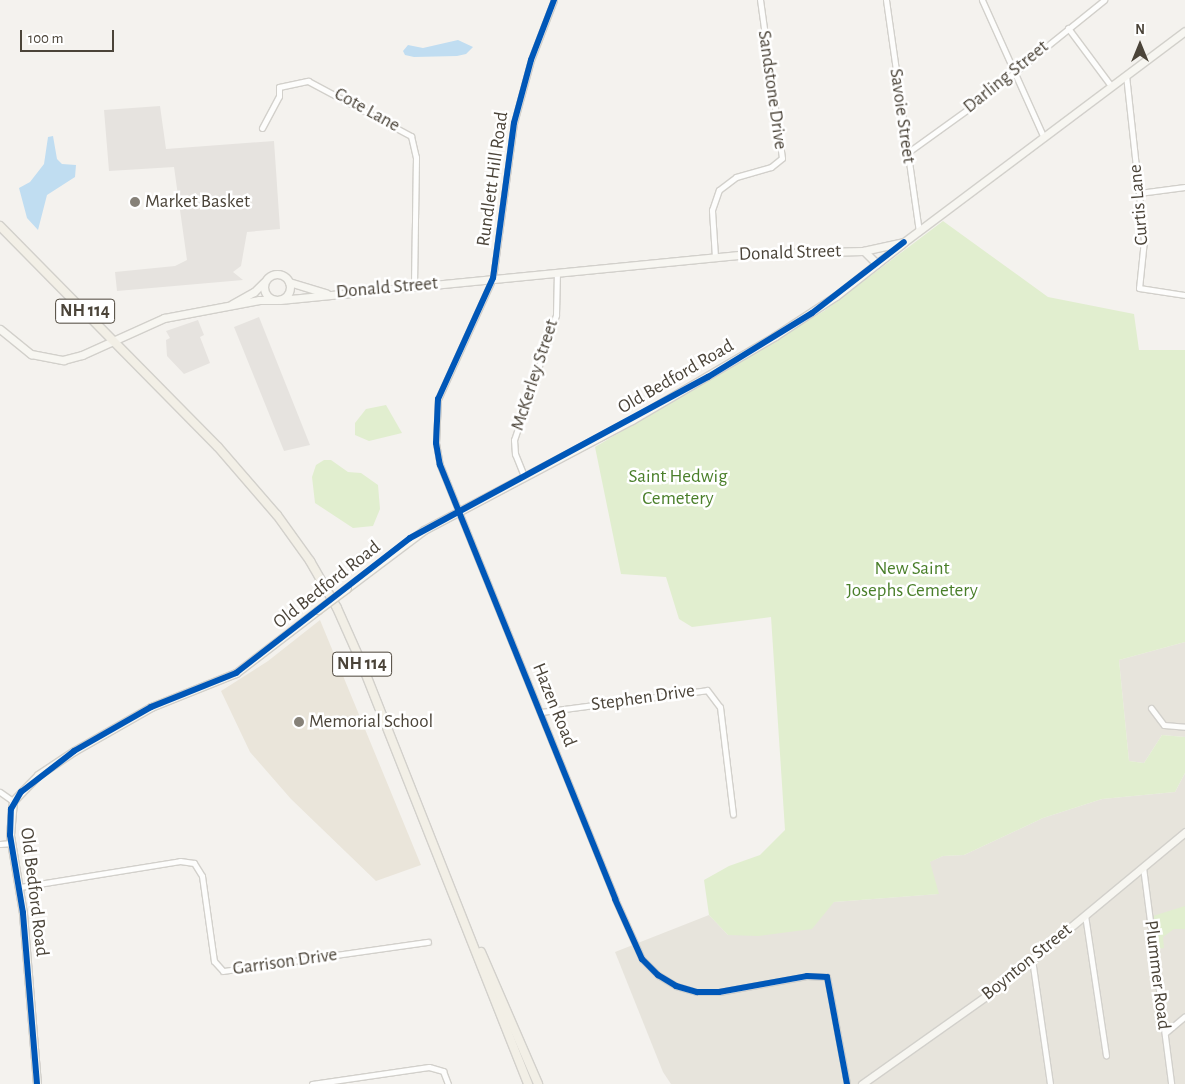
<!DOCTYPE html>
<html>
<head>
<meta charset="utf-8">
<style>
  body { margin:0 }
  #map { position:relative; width:1185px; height:1084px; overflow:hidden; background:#f4f2ee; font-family:"Alegreya Sans",sans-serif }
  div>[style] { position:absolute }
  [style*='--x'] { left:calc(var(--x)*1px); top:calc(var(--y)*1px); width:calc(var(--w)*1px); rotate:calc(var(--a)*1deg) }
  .residential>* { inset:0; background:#e7e4dc }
  .education>* { inset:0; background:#eae5da }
  .green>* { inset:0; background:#e1eecf }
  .parking>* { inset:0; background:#e6e3df }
  .water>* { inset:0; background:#c0ddf1 }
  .roads { filter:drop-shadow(1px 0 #d2d0cb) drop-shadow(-1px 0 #d2d0cb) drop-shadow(0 1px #d2d0cb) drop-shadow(0 -1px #d2d0cb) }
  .street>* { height:5px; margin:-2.5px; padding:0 2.5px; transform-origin:2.5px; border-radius:2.5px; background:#fdfdfc }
  .secondary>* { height:7px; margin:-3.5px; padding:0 3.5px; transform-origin:3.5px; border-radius:3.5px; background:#f7f6f1 }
  .secondary>.ring { margin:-3.5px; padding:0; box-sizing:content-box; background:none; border:7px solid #f7f6f1; border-radius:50% }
  .primary>* { height:8px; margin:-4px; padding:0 4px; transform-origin:4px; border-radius:4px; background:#f2efe6 }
  .bridges { filter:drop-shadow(1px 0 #d3cfc5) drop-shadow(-1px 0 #d3cfc5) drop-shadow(0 1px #d3cfc5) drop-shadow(0 -1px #d3cfc5) }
  .secondary-bridge>* { height:7px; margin:-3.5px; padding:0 3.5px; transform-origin:3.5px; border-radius:3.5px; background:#f7f6f1 }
  .cycleway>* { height:6px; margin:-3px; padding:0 3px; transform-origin:3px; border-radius:3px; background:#0057b8 }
  .dots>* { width:14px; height:14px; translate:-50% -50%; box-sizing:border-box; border:2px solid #fff; border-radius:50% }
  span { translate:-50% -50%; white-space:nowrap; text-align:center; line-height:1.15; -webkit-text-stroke:5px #fff; paint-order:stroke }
  .shield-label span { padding:1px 4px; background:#fff; border:1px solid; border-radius:4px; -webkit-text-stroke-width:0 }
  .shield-label { font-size:18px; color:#4b4439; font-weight:700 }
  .street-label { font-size:19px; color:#4b4439 }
  .poi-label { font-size:19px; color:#4b4439 }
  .left { translate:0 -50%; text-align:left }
  .park-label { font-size:19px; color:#4a7f2a }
  .north { position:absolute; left:1115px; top:20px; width:50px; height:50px; -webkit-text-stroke:4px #fff; paint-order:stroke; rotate:0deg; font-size:14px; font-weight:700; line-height:20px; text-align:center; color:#4b4439 }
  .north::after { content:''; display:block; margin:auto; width:18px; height:22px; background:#4b4439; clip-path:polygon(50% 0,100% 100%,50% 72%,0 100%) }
  .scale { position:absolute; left:20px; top:30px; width:94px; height:22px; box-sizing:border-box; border:2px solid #4b4439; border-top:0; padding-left:6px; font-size:15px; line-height:18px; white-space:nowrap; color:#4b4439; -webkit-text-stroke:4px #fff; paint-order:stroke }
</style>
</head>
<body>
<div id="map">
  <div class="residential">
    <div style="clip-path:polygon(1185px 642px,1185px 737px,1162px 735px,1144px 763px,1129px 761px,1119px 660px)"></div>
    <div style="clip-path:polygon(1185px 773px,1185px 1084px,671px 1084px,663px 1072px,615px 952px,709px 915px,728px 935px,834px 902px,938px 894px,929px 862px,943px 856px,964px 855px,1043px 818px,1102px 799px,1175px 792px)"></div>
  </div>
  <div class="education">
    <div style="clip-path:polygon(320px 620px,421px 865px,376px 881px,291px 799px,250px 752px,221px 691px,268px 661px)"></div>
  </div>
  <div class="green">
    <div style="clip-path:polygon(943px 221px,1048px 297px,1134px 314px,1139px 350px,1185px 350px,1185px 642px,1119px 660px,1129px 761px,1144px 763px,1162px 735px,1185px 737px,1185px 773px,1175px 792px,1102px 799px,1043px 818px,964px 855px,943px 856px,930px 862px,939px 894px,834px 902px,812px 929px,758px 936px,728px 935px,709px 915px,704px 880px,729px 866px,760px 855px,785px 830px,771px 617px,692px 627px,679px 619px,666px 577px,621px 574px,595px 447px,824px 311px)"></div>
    <div style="clip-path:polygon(386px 405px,402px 433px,369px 441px,355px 435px,355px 423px,366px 409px)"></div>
    <div style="clip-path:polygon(324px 460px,331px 460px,348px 472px,361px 473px,378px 485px,380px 509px,373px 526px,353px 528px,315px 503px,312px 477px,316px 465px)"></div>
    <div style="clip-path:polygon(1185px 906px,1185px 929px,1174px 929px,1163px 937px,1164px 948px,1156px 949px,1153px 916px)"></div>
  </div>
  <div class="parking">
    <div style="clip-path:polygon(160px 106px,166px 149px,274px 141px,280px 229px,247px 232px,241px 266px,233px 272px,243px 280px,117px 291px,115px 272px,175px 266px,187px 260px,174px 167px,109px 171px,104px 110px)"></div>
    <div style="clip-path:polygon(259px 317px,310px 445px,284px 451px,234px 327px)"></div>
    <div style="clip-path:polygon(198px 320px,204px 335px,200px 337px,210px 363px,184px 374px,167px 356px,166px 340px,170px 338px,166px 331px)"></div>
  </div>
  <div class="water">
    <div style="clip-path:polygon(458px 40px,473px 47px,466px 54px,457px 56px,414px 57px,405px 55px,403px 51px,408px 45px,423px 48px)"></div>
    <div style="clip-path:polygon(53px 136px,57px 159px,62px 164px,76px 165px,75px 177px,47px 195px,38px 230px,27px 218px,19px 188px,30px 182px,44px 164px,48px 137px)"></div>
  </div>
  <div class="roads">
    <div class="street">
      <div style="--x:554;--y:0;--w:64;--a:111"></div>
      <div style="--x:531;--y:60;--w:65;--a:105.1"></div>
      <div style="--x:514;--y:123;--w:156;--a:97.7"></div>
      <div style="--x:493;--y:278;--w:133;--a:114.4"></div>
      <div style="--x:438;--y:399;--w:44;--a:92.6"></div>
      <div style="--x:436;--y:443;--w:22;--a:80"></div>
      <div style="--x:440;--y:465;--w:468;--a:68"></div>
      <div style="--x:615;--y:899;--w:66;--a:65.8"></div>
      <div style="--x:642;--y:959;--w:23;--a:45"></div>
      <div style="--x:658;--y:975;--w:21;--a:31"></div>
      <div style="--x:676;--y:986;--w:22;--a:16"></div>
      <div style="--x:697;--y:992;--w:22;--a:0"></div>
      <div style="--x:719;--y:992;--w:89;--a:-10.3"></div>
      <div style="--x:807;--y:976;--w:20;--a:3"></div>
      <div style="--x:827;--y:977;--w:109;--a:79.4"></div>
      <div style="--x:886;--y:0;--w:234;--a:81.9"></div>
      <div style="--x:982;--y:0;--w:151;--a:65.8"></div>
      <div style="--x:1068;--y:28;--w:72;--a:53.4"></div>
      <div style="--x:1126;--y:75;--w:166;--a:83.8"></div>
      <div style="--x:1144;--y:240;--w:48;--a:95.9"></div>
      <div style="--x:1139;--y:288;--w:47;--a:8.7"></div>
      <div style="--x:262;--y:128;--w:36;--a:-62"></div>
      <div style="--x:279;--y:96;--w:9;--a:-90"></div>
      <div style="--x:279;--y:87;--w:30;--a:-12"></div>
      <div style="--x:308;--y:81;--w:117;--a:28.1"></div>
      <div style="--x:411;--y:136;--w:22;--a:77"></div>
      <div style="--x:416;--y:157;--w:128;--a:90.9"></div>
      <div style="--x:907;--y:153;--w:89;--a:-35.8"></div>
      <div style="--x:979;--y:101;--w:161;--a:-38.9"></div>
      <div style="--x:1139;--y:193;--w:46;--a:-7.4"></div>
      <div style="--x:715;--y:257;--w:47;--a:-93.7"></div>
      <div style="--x:712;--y:210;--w:21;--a:-71"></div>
      <div style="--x:719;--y:190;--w:21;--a:-37"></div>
      <div style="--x:736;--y:177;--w:36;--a:-16"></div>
      <div style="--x:771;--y:167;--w:14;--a:-39"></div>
      <div style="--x:782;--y:158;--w:160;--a:-97.9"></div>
      <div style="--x:524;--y:476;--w:24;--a:-112"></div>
      <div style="--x:515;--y:454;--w:14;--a:-94"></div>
      <div style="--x:514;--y:440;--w:132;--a:-71.4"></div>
      <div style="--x:556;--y:315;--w:43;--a:-88.7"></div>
      <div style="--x:1151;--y:708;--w:21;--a:53"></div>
      <div style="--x:1164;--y:725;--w:21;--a:5"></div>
      <div style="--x:541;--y:712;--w:167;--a:-7.5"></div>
      <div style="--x:707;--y:690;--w:21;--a:53"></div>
      <div style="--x:720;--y:707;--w:108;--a:83.1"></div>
      <div style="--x:0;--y:792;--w:16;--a:35"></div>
      <div style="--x:0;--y:844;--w:12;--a:-5"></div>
      <div style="--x:1143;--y:867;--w:219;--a:82.6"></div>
      <div style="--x:20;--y:887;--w:162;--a:-9.2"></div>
      <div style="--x:180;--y:861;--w:14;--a:8"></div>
      <div style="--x:194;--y:863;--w:15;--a:58"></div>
      <div style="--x:202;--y:876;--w:86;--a:82"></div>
      <div style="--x:214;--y:961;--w:13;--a:48"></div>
      <div style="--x:223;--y:971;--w:207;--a:-8.1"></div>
      <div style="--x:1085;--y:915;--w:142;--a:81.5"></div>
      <div style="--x:1032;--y:959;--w:126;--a:81.8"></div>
      <div style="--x:1165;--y:1033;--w:26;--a:-40"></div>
      <div style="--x:312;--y:1084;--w:118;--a:-8.3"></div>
      <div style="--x:429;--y:1067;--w:15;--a:16"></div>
      <div style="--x:443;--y:1071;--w:14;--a:69"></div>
    </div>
    <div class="secondary">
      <div style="--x:864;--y:251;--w:18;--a:45"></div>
      <div class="ring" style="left:264px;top:274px;width:19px;height:19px"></div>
      <div style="--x:289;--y:282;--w:39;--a:17"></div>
      <div style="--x:280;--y:300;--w:469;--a:-5.6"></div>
      <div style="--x:747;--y:254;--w:116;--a:-1.5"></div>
      <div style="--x:863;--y:251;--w:42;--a:-12.4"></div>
      <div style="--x:904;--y:242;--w:351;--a:-36.9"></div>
      <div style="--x:232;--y:304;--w:25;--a:-29"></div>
      <div style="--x:254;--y:292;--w:14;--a:-45"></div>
      <div style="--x:0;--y:329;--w:40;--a:39"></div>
      <div style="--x:31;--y:354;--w:33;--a:11"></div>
      <div style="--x:63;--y:360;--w:20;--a:-15"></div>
      <div style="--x:82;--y:355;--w:90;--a:-24.3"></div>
      <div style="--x:164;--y:318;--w:97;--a:-10.7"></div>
      <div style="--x:259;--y:300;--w:16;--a:0"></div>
      <div style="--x:347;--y:588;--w:96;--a:-37"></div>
      <div style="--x:424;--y:530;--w:235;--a:-27.9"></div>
      <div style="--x:632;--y:420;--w:166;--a:-30.4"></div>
      <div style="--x:775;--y:336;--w:73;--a:-33.3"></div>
      <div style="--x:836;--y:296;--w:84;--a:-38.2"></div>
      <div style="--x:37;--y:1084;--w:172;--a:-94.7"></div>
      <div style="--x:23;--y:913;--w:79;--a:-99.5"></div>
      <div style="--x:10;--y:835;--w:34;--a:-85"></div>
      <div style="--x:13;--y:801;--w:36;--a:-46"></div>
      <div style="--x:38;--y:775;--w:43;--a:-33.7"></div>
      <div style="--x:74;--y:751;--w:89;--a:-29.7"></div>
      <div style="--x:151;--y:707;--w:92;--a:-21.8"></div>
      <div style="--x:236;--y:673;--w:103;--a:-37.5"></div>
      <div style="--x:862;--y:1084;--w:164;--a:-35.3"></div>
      <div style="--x:996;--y:989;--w:246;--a:-39.7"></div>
    </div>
    <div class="primary">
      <div style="--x:0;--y:226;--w:310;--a:45.4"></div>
      <div style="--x:218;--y:447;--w:90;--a:49.1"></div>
      <div style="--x:277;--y:515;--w:57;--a:54.3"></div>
      <div style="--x:310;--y:561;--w:54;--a:60.1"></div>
      <div style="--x:337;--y:608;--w:59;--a:66"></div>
      <div style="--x:361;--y:662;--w:454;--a:68.4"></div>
      <div style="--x:481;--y:952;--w:144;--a:66.6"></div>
    </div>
  </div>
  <div class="bridges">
    <div class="secondary-bridge">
      <div style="--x:318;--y:610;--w:36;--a:-37"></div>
    </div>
  </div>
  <div class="cycleway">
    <div style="--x:554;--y:0;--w:64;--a:111"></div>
    <div style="--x:531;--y:60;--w:65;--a:105.1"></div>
    <div style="--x:514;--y:123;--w:156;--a:97.7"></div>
    <div style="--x:493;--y:278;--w:133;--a:114.4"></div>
    <div style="--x:438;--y:399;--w:44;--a:92.6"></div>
    <div style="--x:436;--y:443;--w:22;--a:80"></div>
    <div style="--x:440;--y:465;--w:468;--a:68"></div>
    <div style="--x:615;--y:899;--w:66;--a:65.8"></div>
    <div style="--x:642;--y:959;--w:23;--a:45"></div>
    <div style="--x:658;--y:975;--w:21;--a:31"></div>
    <div style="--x:676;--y:986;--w:22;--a:16"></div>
    <div style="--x:697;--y:992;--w:22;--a:0"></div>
    <div style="--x:719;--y:992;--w:89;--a:-10.3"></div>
    <div style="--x:807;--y:976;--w:20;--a:3"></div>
    <div style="--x:827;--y:977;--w:109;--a:79.4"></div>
    <div style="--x:37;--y:1084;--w:172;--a:-94.7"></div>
    <div style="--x:23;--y:913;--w:79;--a:-99.5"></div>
    <div style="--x:10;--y:835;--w:26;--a:-88"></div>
    <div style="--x:11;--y:809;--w:20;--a:-60"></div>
    <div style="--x:21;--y:792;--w:67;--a:-37.7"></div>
    <div style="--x:74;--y:751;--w:89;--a:-29.7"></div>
    <div style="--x:151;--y:707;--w:92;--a:-21.8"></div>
    <div style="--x:236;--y:673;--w:220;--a:-37.8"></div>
    <div style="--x:410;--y:538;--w:339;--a:-28.4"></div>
    <div style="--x:708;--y:377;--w:122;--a:-31.6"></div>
    <div style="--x:812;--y:313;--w:116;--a:-37.7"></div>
  </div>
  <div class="dots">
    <div style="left:135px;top:202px;background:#868178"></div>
    <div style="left:299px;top:722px;background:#868178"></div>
  </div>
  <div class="shield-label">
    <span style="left:85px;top:311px">NH 114</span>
    <span style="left:362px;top:664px">NH 114</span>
  </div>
  <div class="street-label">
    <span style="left:1006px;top:77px;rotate:-39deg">Darling Street</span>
    <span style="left:772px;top:90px;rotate:82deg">Sandstone Drive</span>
    <span style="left:367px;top:110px;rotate:29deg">Cote Lane</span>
    <span style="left:902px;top:116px;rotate:82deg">Savoie Street</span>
    <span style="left:493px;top:179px;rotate:-82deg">Rundlett Hill Road</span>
    <span style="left:1139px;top:205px;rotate:-95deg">Curtis Lane</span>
    <span style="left:790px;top:253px;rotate:-2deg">Donald Street</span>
    <span style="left:387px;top:288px;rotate:-5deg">Donald Street</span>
    <span style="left:535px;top:375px;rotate:-72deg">McKerley Street</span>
    <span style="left:676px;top:377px;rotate:-30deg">Old Bedford Road</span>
    <span style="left:327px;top:585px;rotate:-38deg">Old Bedford Road</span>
    <span style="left:643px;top:698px;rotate:-8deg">Stephen Drive</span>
    <span style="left:554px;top:705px;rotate:68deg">Hazen Road</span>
    <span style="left:34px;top:892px;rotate:83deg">Old Bedford Road</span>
    <span style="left:285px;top:962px;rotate:-8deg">Garrison Drive</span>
    <span style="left:1027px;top:962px;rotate:-39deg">Boynton Street</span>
    <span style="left:1157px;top:975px;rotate:83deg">Plummer Road</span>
  </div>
  <div class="poi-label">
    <span class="left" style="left:145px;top:202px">Market Basket</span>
    <span class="left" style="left:309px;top:722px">Memorial School</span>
  </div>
  <div class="park-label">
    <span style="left:678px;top:488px">Saint Hedwig<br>Cemetery</span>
    <span style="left:912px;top:580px">New Saint<br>Josephs Cemetery</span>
  </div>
  <div class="north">N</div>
  <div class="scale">100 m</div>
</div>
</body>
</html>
